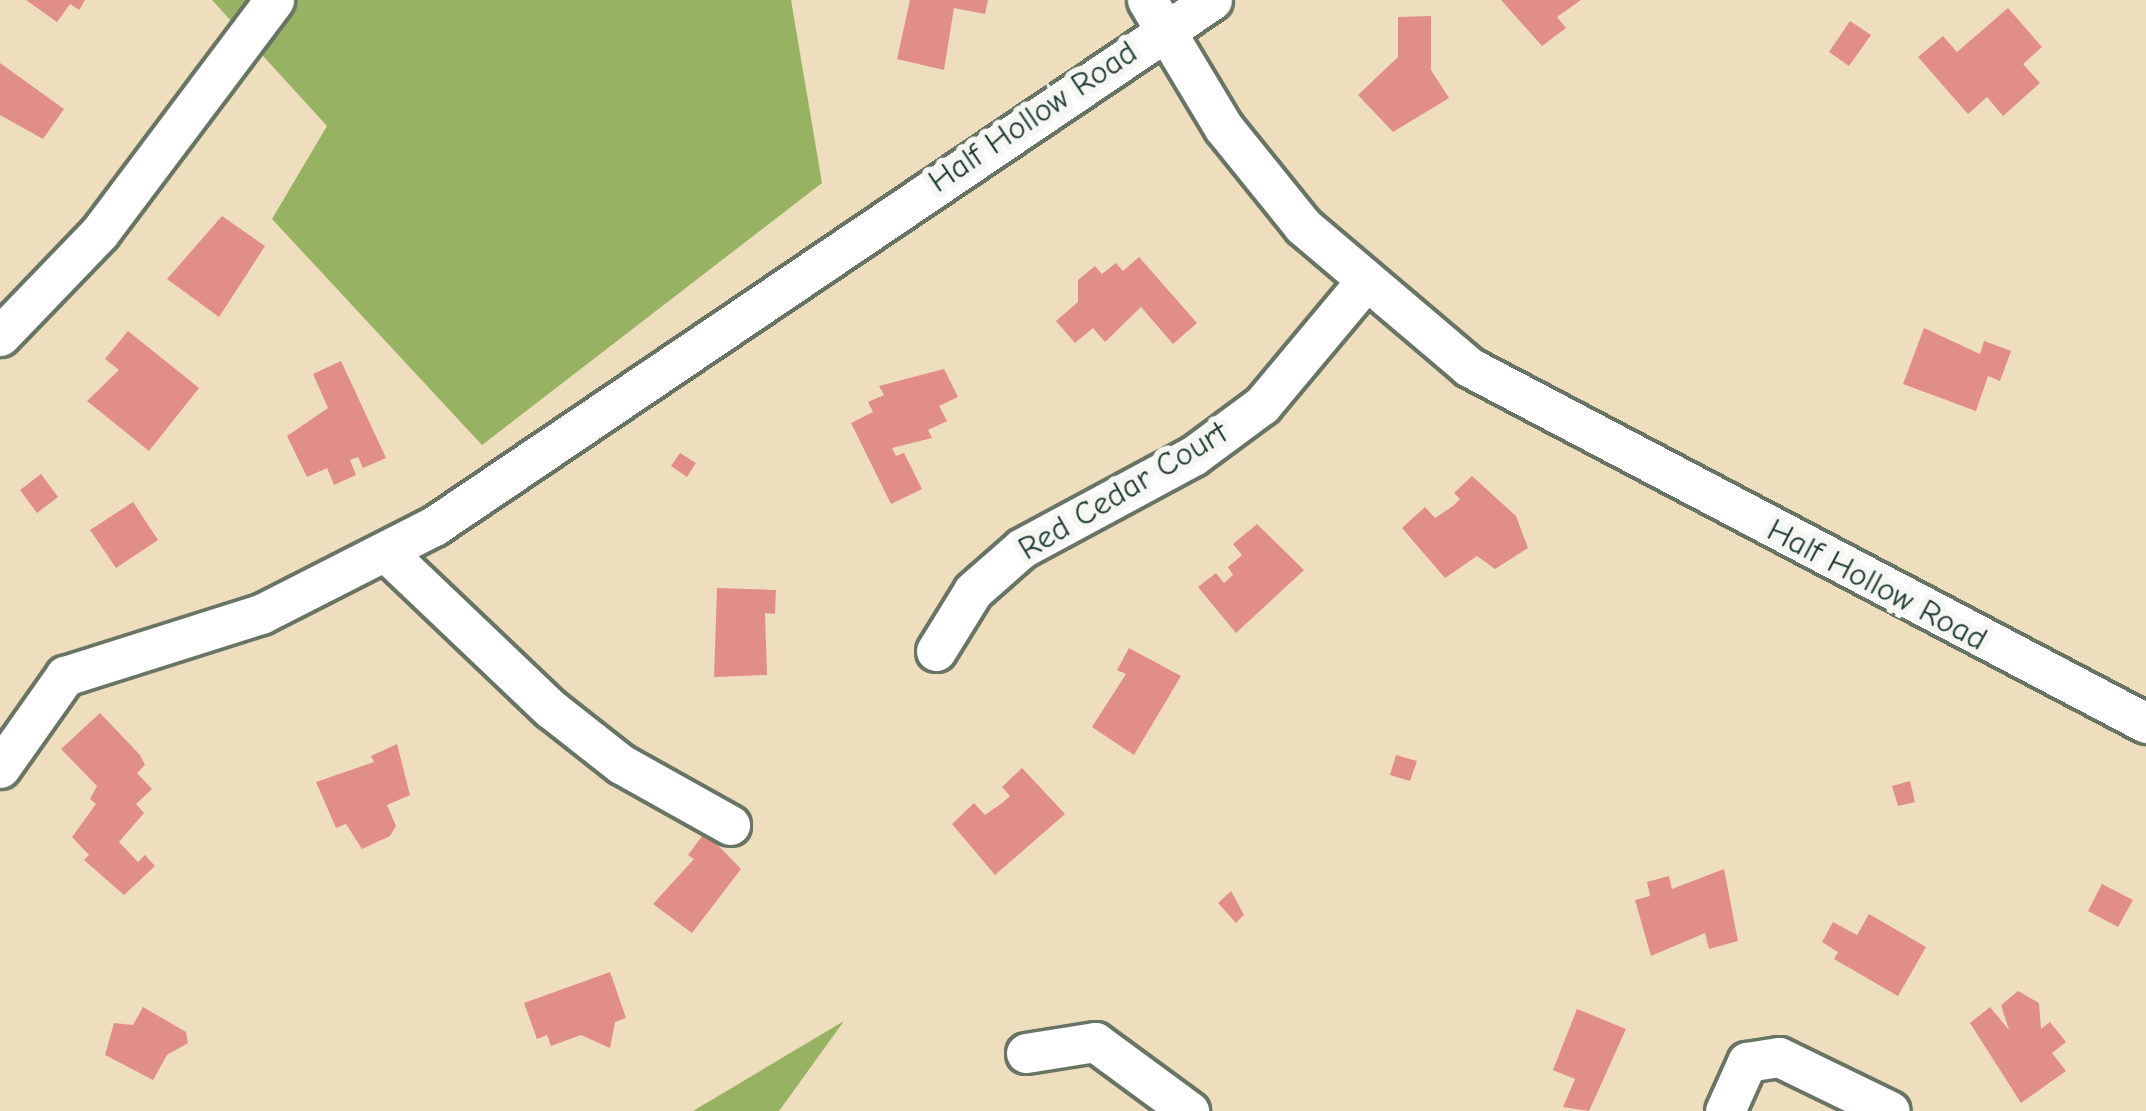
<!DOCTYPE html>
<html>
<head>
<meta charset="utf-8">
<style>
  body { margin:0 }
  #map { position:relative; width:2146px; height:1111px; overflow:hidden; background:#efdebd; font-family:"Comic Neue",sans-serif }
  div>[style] { position:absolute }
  [style*='--x'] { left:calc(var(--x)*1px); top:calc(var(--y)*1px); width:calc(var(--w)*1px); rotate:calc(var(--a)*1deg) }
  .forest>* { inset:0; background:#98b263 }
  .building>* { inset:0; background:#e28e88 }
  .roads { filter:drop-shadow(3px 0 #687564) drop-shadow(-3px 0 #687564) drop-shadow(0 3px #687564) drop-shadow(0 -3px #687564) }
  .minor>* { height:39px; margin:-19.5px; padding:0 19.5px; transform-origin:19.5px; border-radius:19.5px; background:#fff }
  span { translate:-50% -50%; white-space:nowrap; text-align:center; line-height:1.15; -webkit-text-stroke:12px #f6f6f2; paint-order:stroke }
  .street-label { font-size:33px; color:#1f3d34 }
</style>
</head>
<body>
<div id="map">
  <div class="forest">
    <div style="clip-path:polygon(212px 0,791px 0,822px 183px,482px 445px,272px 219px,327px 126px)"></div>
    <div style="clip-path:polygon(844px 1021px,779px 1111px,693px 1111px)"></div>
  </div>
  <div class="building">
    <div style="clip-path:polygon(26px 0,85px 0,79px 10px,70px 4px,57px 22px)"></div>
    <div style="clip-path:polygon(910px 0,988px 0,985px 14px,954px 8px,944px 70px,897px 59px)"></div>
    <div style="clip-path:polygon(1501px 0,1581px 0,1557px 17px,1566px 28px,1542px 46px)"></div>
    <div style="clip-path:polygon(2008px 8px,2042px 47px,2023px 64px,2040px 83px,2003px 116px,1987px 97px,1968px 114px,1918px 57px,1943px 36px,1957px 52px)"></div>
    <div style="clip-path:polygon(1431px 16px,1431px 70px,1449px 98px,1393px 132px,1358px 95px,1398px 57px,1398px 17px)"></div>
    <div style="clip-path:polygon(1850px 21px,1871px 35px,1849px 66px,1829px 52px)"></div>
    <div style="clip-path:polygon(0 63px,64px 109px,43px 139px,0 115px)"></div>
    <div style="clip-path:polygon(222px 216px,265px 246px,219px 317px,167px 279px)"></div>
    <div style="clip-path:polygon(1139px 257px,1197px 323px,1173px 344px,1141px 307px,1105px 342px,1093px 328px,1075px 343px,1056px 321px,1078px 302px,1078px 280px,1095px 266px,1102px 274px,1116px 263px,1123px 271px)"></div>
    <div style="clip-path:polygon(1924px 328px,1980px 354px,1984px 341px,2011px 351px,2000px 381px,1988px 376px,1976px 411px,1903px 384px)"></div>
    <div style="clip-path:polygon(128px 331px,199px 388px,149px 451px,87px 401px,119px 370px,105px 359px)"></div>
    <div style="clip-path:polygon(341px 361px,386px 458px,363px 468px,358px 457px,350px 460px,356px 475px,334px 485px,327px 468px,307px 477px,287px 436px,328px 408px,313px 374px)"></div>
    <div style="clip-path:polygon(944px 369px,958px 397px,939px 406px,947px 421px,928px 430px,932px 438px,892px 448px,896px 456px,904px 453px,922px 489px,891px 504px,851px 423px,873px 412px,868px 402px,884px 395px,879px 386px)"></div>
    <div style="clip-path:polygon(680px 453px,696px 463px,687px 477px,671px 466px)"></div>
    <div style="clip-path:polygon(41px 474px,58px 497px,37px 513px,20px 490px)"></div>
    <div style="clip-path:polygon(1472px 476px,1516px 516px,1528px 548px,1495px 569px,1477px 556px,1445px 578px,1402px 528px,1425px 507px,1435px 518px,1453px 506px,1460px 499px,1454px 493px)"></div>
    <div style="clip-path:polygon(133px 502px,158px 540px,116px 568px,90px 530px)"></div>
    <div style="clip-path:polygon(1257px 524px,1304px 570px,1236px 633px,1198px 587px,1216px 573px,1224px 583px,1233px 575px,1228px 567px,1242px 555px,1233px 544px)"></div>
    <div style="clip-path:polygon(717px 588px,776px 590px,775px 614px,765px 613px,767px 675px,714px 677px)"></div>
    <div style="clip-path:polygon(1129px 648px,1181px 676px,1134px 755px,1092px 727px,1126px 674px,1117px 670px)"></div>
    <div style="clip-path:polygon(100px 713px,140px 755px,145px 765px,137px 773px,152px 789px,136px 804px,144px 813px,119px 842px,138px 862px,145px 855px,155px 866px,124px 895px,84px 860px,89px 855px,72px 837px,96px 804px,90px 799px,97px 786px,61px 749px)"></div>
    <div style="clip-path:polygon(397px 744px,410px 795px,387px 805px,396px 826px,390px 836px,362px 849px,346px 824px,336px 828px,316px 782px,374px 762px,371px 756px)"></div>
    <div style="clip-path:polygon(1396px 755px,1417px 761px,1410px 781px,1390px 775px)"></div>
    <div style="clip-path:polygon(1022px 768px,1065px 814px,995px 875px,952px 824px,974px 803px,985px 815px,1002px 803px,1010px 796px,1002px 787px)"></div>
    <div style="clip-path:polygon(1910px 781px,1915px 802px,1898px 806px,1892px 786px)"></div>
    <div style="clip-path:polygon(705px 832px,741px 869px,692px 933px,653px 904px,694px 859px,688px 855px)"></div>
    <div style="clip-path:polygon(1724px 869px,1738px 941px,1709px 949px,1705px 933px,1651px 956px,1635px 900px,1650px 896px,1647px 882px,1669px 876px,1672px 889px)"></div>
    <div style="clip-path:polygon(2102px 884px,2133px 900px,2118px 927px,2088px 911px)"></div>
    <div style="clip-path:polygon(1231px 891px,1244px 915px,1236px 923px,1218px 903px)"></div>
    <div style="clip-path:polygon(1869px 914px,1926px 947px,1898px 996px,1834px 959px,1838px 952px,1822px 942px,1833px 922px,1857px 935px)"></div>
    <div style="clip-path:polygon(610px 972px,626px 1018px,615px 1022px,610px 1048px,581px 1035px,551px 1046px,547px 1035px,537px 1039px,524px 1003px)"></div>
    <div style="clip-path:polygon(2018px 991px,2039px 1003px,2041px 1029px,2050px 1022px,2066px 1042px,2052px 1053px,2066px 1071px,2021px 1103px,1970px 1023px,1990px 1007px,2009px 1030px,2001px 1005px)"></div>
    <div style="clip-path:polygon(143px 1007px,186px 1032px,188px 1043px,167px 1055px,153px 1080px,105px 1055px,114px 1023px,133px 1025px)"></div>
    <div style="clip-path:polygon(1577px 1009px,1626px 1029px,1589px 1111px,1563px 1107px,1575px 1079px,1553px 1070px)"></div>
  </div>
  <div class="roads">
    <div class="minor">
      <div style="--x:1147;--y:0;--w:149;--a:59"></div>
      <div style="--x:1224;--y:128;--w:126;--a:51.1"></div>
      <div style="--x:1303;--y:226;--w:218;--a:40.3"></div>
      <div style="--x:1469;--y:367;--w:765;--a:27.74"></div>
      <div style="--x:0;--y:336;--w:144;--a:-46.1"></div>
      <div style="--x:100;--y:232;--w:290;--a:-53.1"></div>
      <div style="--x:387;--y:553;--w:226;--a:43.6"></div>
      <div style="--x:551;--y:709;--w:89;--a:38.2"></div>
      <div style="--x:621;--y:764;--w:125;--a:29.2"></div>
      <div style="--x:936;--y:651;--w:70;--a:-58.3"></div>
      <div style="--x:973;--y:591;--w:65;--a:-41.3"></div>
      <div style="--x:1022;--y:548;--w:194;--a:-28.3"></div>
      <div style="--x:1193;--y:456;--w:86;--a:-36.5"></div>
      <div style="--x:1262;--y:405;--w:159;--a:-50.1"></div>
      <div style="--x:0;--y:768;--w:113;--a:-54.8"></div>
      <div style="--x:65;--y:676;--w:206;--a:-17.6"></div>
      <div style="--x:261;--y:614;--w:194;--a:-27"></div>
      <div style="--x:434;--y:526;--w:939;--a:-34.06"></div>
      <div style="--x:1026;--y:1053;--w:70;--a:-9.1"></div>
      <div style="--x:1095;--y:1042;--w:117;--a:36.3"></div>
      <div style="--x:1725;--y:1111;--w:54;--a:-65.8"></div>
      <div style="--x:1747;--y:1062;--w:32;--a:-9"></div>
      <div style="--x:1779;--y:1057;--w:123;--a:25.9"></div>
    </div>
  </div>
  <div class="street-label">
    <span style="left:1033px;top:117px;rotate:-34deg">Half Hollow Road</span>
    <span style="left:1123px;top:491px;rotate:-31deg">Red Cedar Court</span>
    <span style="left:1877px;top:585px;rotate:28deg">Half Hollow Road</span>
  </div>
</div>
</body>
</html>
